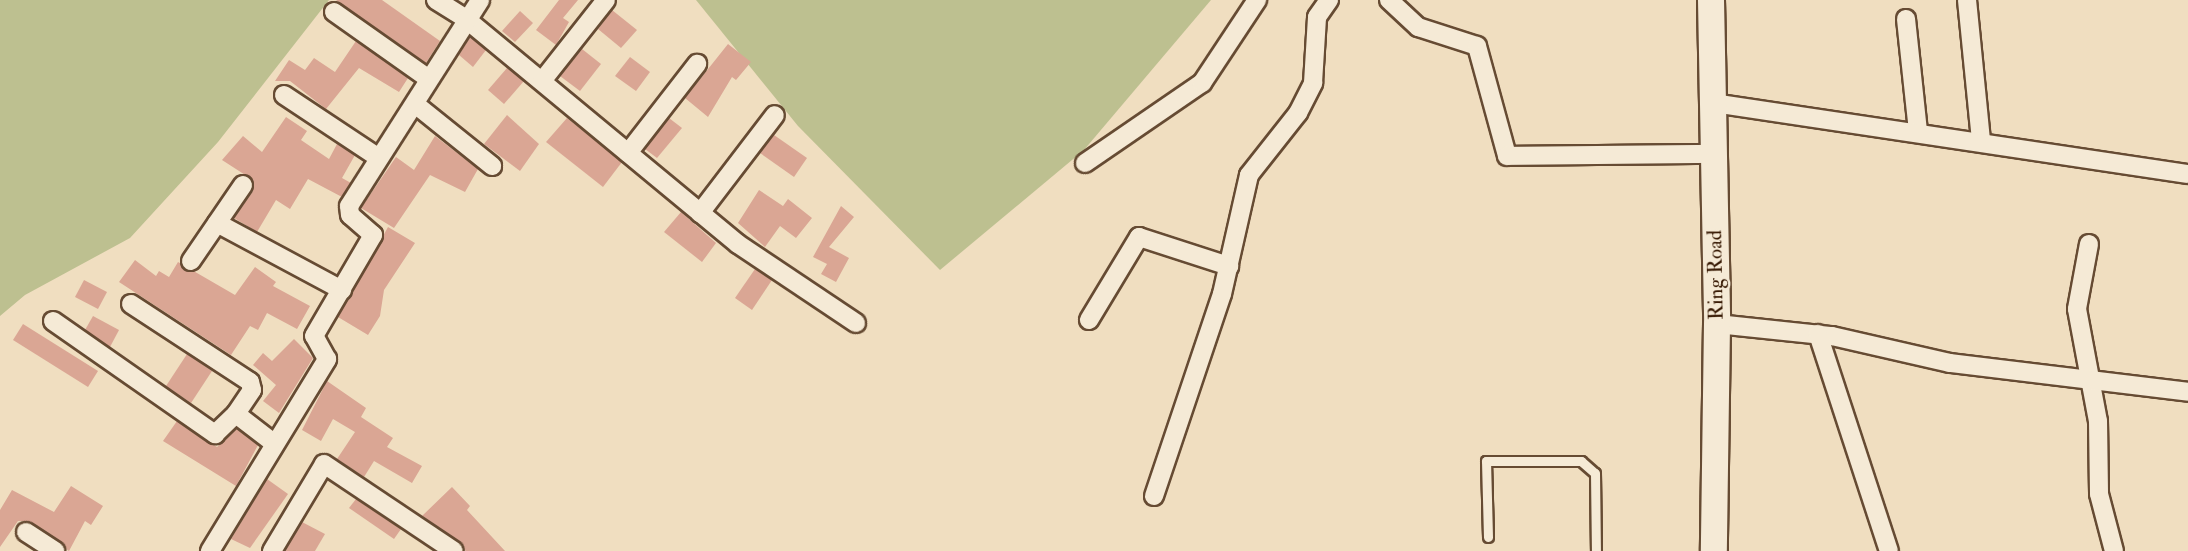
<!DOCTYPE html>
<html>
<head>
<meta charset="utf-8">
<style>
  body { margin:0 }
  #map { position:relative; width:2188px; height:551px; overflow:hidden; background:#f0dec0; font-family:"IM FELL Double Pica",serif }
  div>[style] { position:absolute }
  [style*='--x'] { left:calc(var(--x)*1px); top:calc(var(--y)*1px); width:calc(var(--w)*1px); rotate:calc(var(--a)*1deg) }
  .green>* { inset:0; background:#bdc090 }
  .building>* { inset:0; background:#daa694 }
  .roads { filter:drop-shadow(2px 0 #664b33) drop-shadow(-2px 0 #664b33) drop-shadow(0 2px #664b33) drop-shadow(0 -2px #664b33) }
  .lane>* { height:9px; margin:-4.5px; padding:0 4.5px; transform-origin:4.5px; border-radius:4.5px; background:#f5ead6 }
  .street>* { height:18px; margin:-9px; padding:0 9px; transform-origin:9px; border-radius:9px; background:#f5ead6 }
  .secondary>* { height:26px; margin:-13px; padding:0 13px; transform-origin:13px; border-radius:13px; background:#f5ead6 }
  span { translate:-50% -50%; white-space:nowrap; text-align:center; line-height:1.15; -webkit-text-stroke:4.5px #f5ead6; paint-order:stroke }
  .street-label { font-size:21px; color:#381a04 }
</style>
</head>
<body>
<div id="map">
  <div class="green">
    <div style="clip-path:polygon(0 0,329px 0,218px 142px,130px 238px,25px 295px,0 316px)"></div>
    <div style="clip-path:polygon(696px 0,1211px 0,1084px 150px,940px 270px,798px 126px)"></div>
  </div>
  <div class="building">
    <div style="clip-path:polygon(336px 0,382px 0,440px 41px,426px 63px)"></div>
    <div style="clip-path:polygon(559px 0,578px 0,563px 18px,569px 22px,556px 45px,536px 30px)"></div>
    <div style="clip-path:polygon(612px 10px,637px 30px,621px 48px,598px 29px)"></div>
    <div style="clip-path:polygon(520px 11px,533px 23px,515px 42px,502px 31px)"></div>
    <div style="clip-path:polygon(470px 37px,486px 50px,473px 67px,459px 55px)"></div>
    <div style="clip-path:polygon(356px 41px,408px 78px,399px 92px,359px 68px,326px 109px,290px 81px,275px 81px,289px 60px,305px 70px,314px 58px,335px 72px)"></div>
    <div style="clip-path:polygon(728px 44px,751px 62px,736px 80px,732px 77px,708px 117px,685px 98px)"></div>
    <div style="clip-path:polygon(582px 49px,601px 64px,580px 91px,560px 76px)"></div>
    <div style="clip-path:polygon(630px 57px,650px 72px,636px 91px,615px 76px)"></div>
    <div style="clip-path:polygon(507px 68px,524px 81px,504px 104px,488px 90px)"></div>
    <div style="clip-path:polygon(507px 115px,539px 144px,520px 171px,484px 144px)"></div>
    <div style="clip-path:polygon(286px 117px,307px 131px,301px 140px,329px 159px,337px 144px,355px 155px,342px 178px,351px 183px,342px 197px,308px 179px,290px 209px,276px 200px,257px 232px,234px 218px,253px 191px,253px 180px,222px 160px,243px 136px,262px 152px)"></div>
    <div style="clip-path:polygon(567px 118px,622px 162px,603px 187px,546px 142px)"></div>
    <div style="clip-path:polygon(669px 118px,682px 128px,657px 158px,645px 149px)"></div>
    <div style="clip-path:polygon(774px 135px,807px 158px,794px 177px,760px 153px)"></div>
    <div style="clip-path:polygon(435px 136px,478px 169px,465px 192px,430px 175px,394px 228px,361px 208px,396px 157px,414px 170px)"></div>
    <div style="clip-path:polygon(759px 190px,783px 206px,788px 199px,812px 218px,796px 238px,780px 226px,765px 247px,738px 223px)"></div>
    <div style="clip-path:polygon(841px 206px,854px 217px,829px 247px,849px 258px,836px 282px,821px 274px,827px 264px,813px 257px)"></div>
    <div style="clip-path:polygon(681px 212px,716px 243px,702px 262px,664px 232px)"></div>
    <div style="clip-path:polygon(388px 227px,415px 243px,384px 290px,380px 316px,368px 335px,338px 317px)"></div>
    <div style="clip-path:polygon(135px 260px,156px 276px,159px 271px,169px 277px,178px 262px,235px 295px,255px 267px,276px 282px,273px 286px,310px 306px,297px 329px,267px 313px,258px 330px,250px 326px,231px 355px,119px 282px)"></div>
    <div style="clip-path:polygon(755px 269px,772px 280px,752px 310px,735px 298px)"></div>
    <div style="clip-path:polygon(84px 280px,107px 292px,98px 309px,75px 297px)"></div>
    <div style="clip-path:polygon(93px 316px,119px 330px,110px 347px,85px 330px)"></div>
    <div style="clip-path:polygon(23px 324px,98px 371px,88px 387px,13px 340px)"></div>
    <div style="clip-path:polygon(294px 339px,313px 358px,279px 413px,263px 401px,276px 385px,253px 365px,263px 353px,272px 361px)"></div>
    <div style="clip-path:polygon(187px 354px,212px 371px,191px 403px,166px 386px)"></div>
    <div style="clip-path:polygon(327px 381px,366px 408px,361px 417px,393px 438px,387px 447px,422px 466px,412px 483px,374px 461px,364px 477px,337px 459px,355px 432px,333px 419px,321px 441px,302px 430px)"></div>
    <div style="clip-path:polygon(177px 421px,217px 447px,237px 429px,258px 445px,236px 486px,163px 441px)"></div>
    <div style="clip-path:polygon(267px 479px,288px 494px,250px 548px,231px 539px)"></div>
    <div style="clip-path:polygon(71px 486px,103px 506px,91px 525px,85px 521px,69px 551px,27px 521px,18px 521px,0 547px,0 510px,12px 490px,54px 512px)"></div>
    <div style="clip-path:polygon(452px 487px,470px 506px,467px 510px,505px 551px,466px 551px,422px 516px)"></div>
    <div style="clip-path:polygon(356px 499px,401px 529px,394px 539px,349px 508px)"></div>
    <div style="clip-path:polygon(302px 522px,325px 534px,315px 551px,285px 551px)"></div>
  </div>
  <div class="roads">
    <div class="lane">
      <div style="--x:1488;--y:537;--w:76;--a:-91.5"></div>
      <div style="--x:1486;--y:461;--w:95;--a:0"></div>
      <div style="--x:1581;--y:461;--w:18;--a:41"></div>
      <div style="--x:1595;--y:473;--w:78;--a:89.3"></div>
    </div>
    <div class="street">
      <div style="--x:436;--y:0;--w:36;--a:32"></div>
      <div style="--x:466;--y:19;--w:353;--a:39.6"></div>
      <div style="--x:738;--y:244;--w:142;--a:33.8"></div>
      <div style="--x:1389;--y:0;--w:40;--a:43"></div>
      <div style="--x:1418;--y:27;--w:62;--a:17.9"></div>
      <div style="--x:1477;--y:46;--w:114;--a:74.7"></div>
      <div style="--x:1507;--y:156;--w:205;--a:-0.6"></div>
      <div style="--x:1967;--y:0;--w:141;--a:84.3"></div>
      <div style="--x:334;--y:12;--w:116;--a:35.2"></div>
      <div style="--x:1906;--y:19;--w:113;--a:83.9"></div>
      <div style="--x:542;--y:81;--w:103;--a:-51.7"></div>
      <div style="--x:284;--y:95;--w:114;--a:33.6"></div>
      <div style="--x:1713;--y:103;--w:480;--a:8.5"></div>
      <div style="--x:415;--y:104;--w:99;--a:38.8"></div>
      <div style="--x:628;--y:153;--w:113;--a:-52.2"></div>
      <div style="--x:1085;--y:163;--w:142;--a:-34.4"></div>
      <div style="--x:1202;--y:83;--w:100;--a:-56.5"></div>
      <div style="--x:700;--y:213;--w:123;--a:-52.6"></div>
      <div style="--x:217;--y:223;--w:142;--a:28.2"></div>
      <div style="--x:2089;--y:244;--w:66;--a:100.5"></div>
      <div style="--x:2077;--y:309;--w:114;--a:79.4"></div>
      <div style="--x:2098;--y:421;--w:73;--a:89.2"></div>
      <div style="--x:2099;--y:494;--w:59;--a:75.3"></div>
      <div style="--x:191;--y:261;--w:92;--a:-55.6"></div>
      <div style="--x:131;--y:304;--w:142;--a:33.2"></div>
      <div style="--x:250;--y:382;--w:8;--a:76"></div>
      <div style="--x:252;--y:390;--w:29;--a:124"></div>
      <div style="--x:1089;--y:320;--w:97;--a:-58.9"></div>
      <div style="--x:1139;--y:237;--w:95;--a:17.9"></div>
      <div style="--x:53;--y:321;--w:198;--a:34.9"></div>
      <div style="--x:215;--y:434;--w:29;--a:-44"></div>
      <div style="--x:236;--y:414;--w:49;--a:37.6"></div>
      <div style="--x:1717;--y:324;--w:116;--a:6"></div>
      <div style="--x:1832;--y:336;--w:121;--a:12.9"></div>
      <div style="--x:1950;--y:363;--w:240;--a:6.9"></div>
      <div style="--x:1818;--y:334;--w:228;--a:71.9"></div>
      <div style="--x:1154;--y:496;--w:213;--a:-71.4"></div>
      <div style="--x:1222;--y:294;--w:122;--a:-77.2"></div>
      <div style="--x:1249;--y:175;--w:79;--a:-51.7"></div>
      <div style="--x:1298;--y:113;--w:34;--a:-63"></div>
      <div style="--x:1313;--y:83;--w:66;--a:-86.5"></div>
      <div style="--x:1317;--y:17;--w:21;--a:-55"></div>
      <div style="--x:26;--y:532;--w:35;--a:33"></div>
      <div style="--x:210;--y:551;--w:225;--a:-58.6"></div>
      <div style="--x:327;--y:359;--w:26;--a:-119"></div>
      <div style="--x:314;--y:336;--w:117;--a:-59.7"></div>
      <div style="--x:373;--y:235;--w:30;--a:-139"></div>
      <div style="--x:350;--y:215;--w:9;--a:-96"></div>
      <div style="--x:349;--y:206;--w:244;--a:-57.5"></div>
      <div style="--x:272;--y:551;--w:101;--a:-59.1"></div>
      <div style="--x:324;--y:464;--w:156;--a:33.8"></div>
    </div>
    <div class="secondary">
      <div style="--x:1711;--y:0;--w:324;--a:88.9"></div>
      <div style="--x:1717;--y:324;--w:227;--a:90.8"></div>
    </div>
  </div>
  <div class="street-label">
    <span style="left:1716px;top:275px;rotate:-91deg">Ring Road</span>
  </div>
</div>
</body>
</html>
